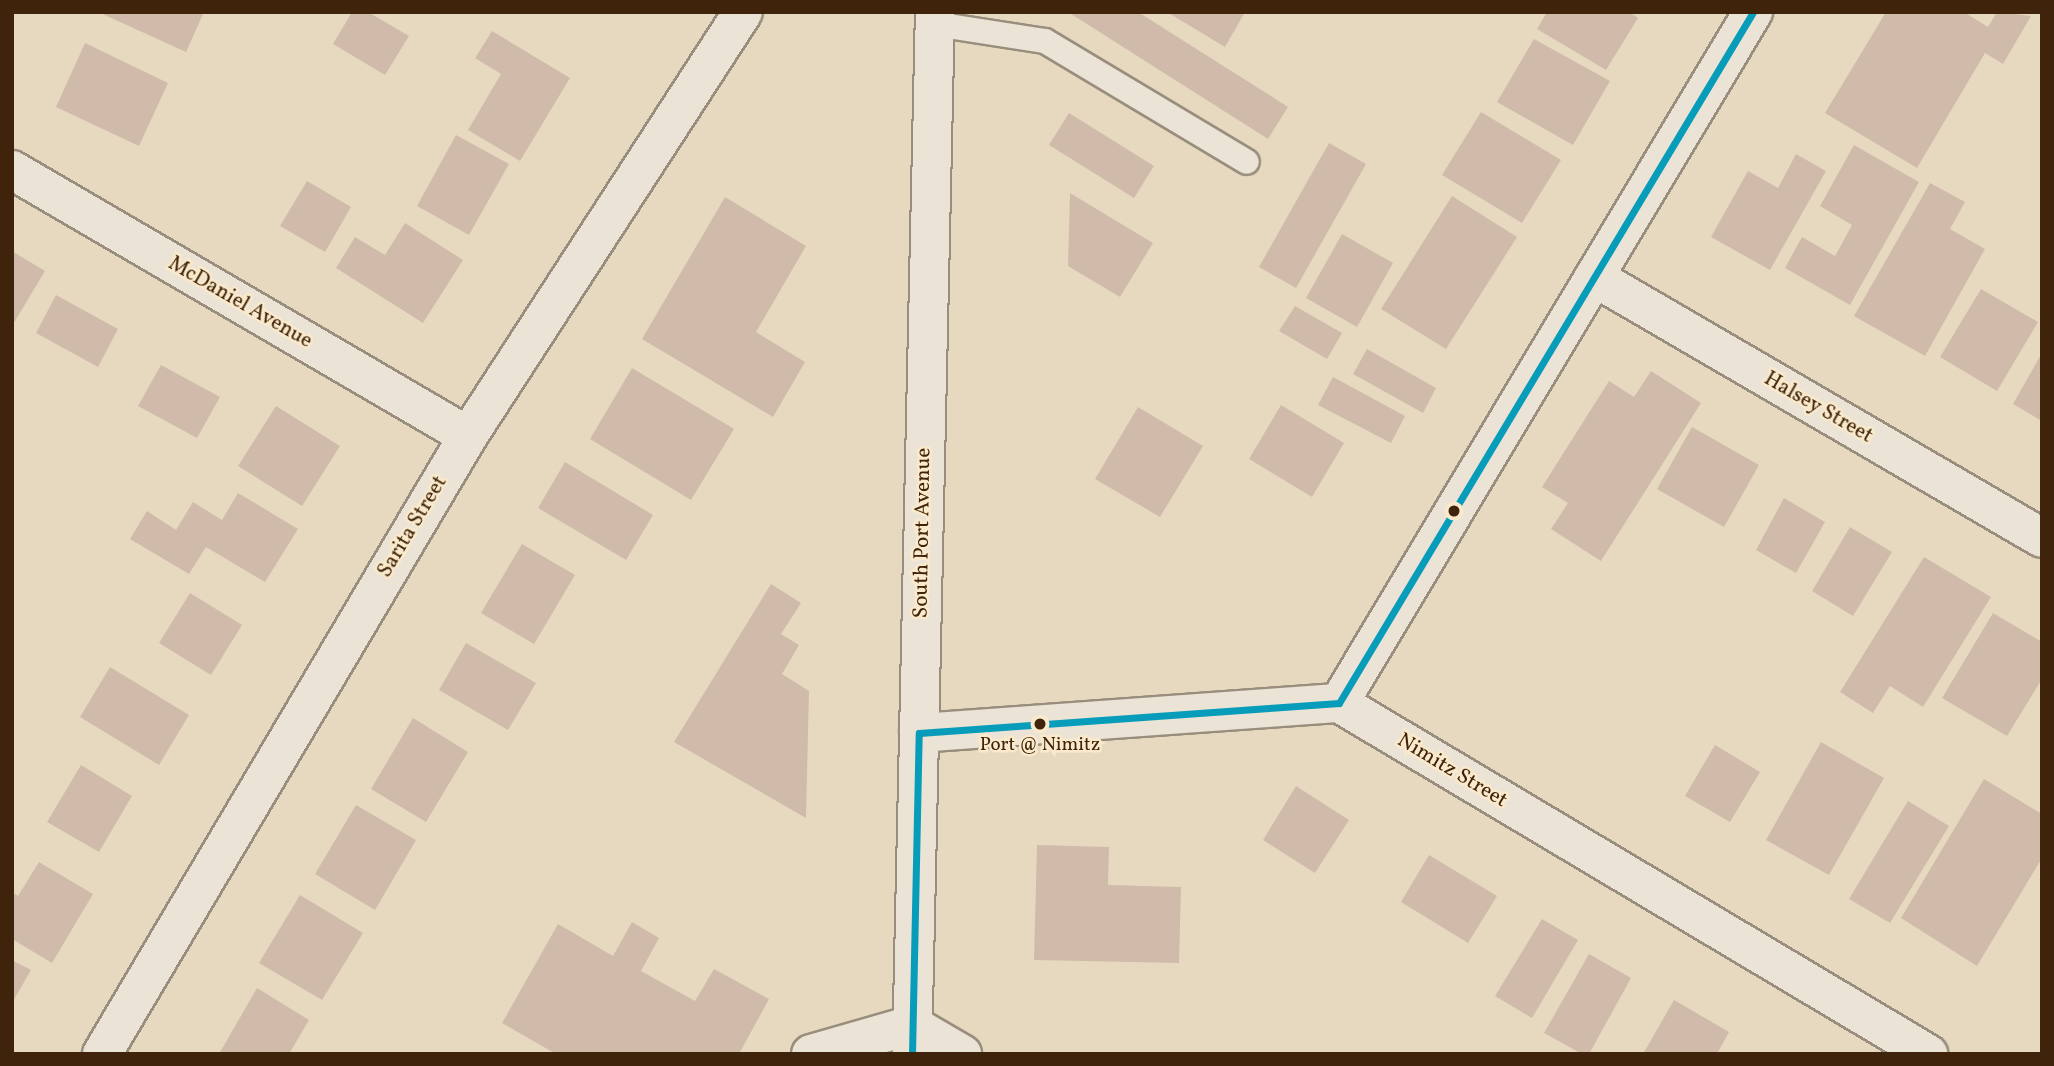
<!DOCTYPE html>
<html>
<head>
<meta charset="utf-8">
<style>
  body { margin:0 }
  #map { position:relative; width:2054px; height:1066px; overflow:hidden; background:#e7d9bf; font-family:Vollkorn,serif }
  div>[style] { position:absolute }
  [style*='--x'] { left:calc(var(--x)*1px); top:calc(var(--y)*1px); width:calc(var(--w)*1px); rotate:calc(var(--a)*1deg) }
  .building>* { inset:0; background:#d0bbab }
  .roads { filter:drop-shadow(2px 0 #998e7d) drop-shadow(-2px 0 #998e7d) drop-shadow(0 2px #998e7d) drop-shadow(0 -2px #998e7d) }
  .lane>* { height:24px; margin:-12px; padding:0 12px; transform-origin:12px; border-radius:12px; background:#eae3d6 }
  .street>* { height:38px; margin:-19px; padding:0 19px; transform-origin:19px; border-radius:19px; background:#eae3d6 }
  .secondary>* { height:38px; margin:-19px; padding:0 19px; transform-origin:19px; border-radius:19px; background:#eae3d6 }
  .bus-1>* { height:7px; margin:-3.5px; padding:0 3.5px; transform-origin:3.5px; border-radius:3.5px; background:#069cba }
  .dots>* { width:19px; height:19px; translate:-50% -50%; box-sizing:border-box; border:4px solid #faeacb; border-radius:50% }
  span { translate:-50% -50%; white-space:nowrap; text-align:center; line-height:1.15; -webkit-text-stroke:5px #faeacb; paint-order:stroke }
  .bus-label { font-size:19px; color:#3f240b }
  .street-label { font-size:21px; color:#3f240b }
  .frame { position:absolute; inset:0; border:14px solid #3f240b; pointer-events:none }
</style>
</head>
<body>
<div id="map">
  <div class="building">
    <div style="clip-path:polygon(98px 12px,204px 12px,186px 52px)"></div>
    <div style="clip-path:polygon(352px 12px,368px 12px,409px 36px,385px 75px,333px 44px)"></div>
    <div style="clip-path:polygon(1068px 12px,1138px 12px,1288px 107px,1268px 139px)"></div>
    <div style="clip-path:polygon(1167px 12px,1245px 12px,1225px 47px)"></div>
    <div style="clip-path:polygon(1547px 12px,1629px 12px,1638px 18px,1606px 70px,1537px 29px)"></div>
    <div style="clip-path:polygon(1886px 12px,1964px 12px,1988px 27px,1997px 12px,2031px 16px,2003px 64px,1985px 53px,1917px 168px,1825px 113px)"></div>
    <div style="clip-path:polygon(492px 31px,570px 78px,520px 161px,468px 130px,501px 74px,475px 58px)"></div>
    <div style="clip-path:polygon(1534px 39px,1610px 81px,1573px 145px,1497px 102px)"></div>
    <div style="clip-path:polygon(85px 43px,168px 83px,139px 146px,56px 107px)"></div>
    <div style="clip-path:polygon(1481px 112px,1561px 160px,1522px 223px,1442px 175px)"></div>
    <div style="clip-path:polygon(1069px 113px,1154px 166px,1134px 198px,1049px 145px)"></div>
    <div style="clip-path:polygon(456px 135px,509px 164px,469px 235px,417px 206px)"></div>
    <div style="clip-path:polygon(1329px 143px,1366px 164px,1296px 288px,1259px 267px)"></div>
    <div style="clip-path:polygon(1854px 145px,1919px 182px,1850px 305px,1785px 268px,1802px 237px,1835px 256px,1852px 225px,1820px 206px)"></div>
    <div style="clip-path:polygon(1796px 154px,1826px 171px,1770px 270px,1711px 237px,1748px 171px,1778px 188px)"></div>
    <div style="clip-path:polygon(307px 181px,351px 207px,325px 252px,280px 226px)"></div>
    <div style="clip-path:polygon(1930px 183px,1965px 202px,1950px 229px,1985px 249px,1925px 356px,1854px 316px)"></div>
    <div style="clip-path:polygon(1070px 193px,1153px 243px,1120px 297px,1068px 266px)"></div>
    <div style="clip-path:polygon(1452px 196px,1517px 237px,1446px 349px,1381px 309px)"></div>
    <div style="clip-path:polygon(725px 197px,806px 246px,756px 332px,805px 362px,773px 417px,642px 339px)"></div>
    <div style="clip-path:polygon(405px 223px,463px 260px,423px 323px,336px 268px,355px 237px,385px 255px)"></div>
    <div style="clip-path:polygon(1342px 234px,1393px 263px,1357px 327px,1306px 298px)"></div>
    <div style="clip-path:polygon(12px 251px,45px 271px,12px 326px)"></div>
    <div style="clip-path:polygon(1981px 289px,2038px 322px,1997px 391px,1940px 357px)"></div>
    <div style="clip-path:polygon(56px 295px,118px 329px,98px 367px,36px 333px)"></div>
    <div style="clip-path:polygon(1295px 306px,1342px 333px,1327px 359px,1279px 331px)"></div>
    <div style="clip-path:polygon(1367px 349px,1436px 388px,1423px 413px,1353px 374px)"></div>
    <div style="clip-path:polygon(2042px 353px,2042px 421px,2013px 404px)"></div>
    <div style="clip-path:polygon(161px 365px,220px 397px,197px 438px,138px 406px)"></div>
    <div style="clip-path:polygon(632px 368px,734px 429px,691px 500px,590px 439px)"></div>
    <div style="clip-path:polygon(1651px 371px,1701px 403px,1601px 561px,1551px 529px,1568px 503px,1542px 487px,1609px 381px,1634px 397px)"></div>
    <div style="clip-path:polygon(1333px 377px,1405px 416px,1391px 443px,1318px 405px)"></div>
    <div style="clip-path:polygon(1281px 405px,1344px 443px,1312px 497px,1249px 459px)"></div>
    <div style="clip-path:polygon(276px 406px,340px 446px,302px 506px,238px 466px)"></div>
    <div style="clip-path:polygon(1138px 407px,1203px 446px,1160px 517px,1095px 479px)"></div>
    <div style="clip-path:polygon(1692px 427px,1759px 465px,1724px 527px,1657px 489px)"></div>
    <div style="clip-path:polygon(565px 462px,653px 515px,626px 560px,538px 508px)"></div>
    <div style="clip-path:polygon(238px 493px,298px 529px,265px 582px,206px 547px,189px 574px,130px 539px,147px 511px,176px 530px,193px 502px,222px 520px)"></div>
    <div style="clip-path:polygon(1784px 498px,1825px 522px,1796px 573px,1756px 550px)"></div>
    <div style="clip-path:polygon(1850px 527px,1892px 552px,1853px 616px,1812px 591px)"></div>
    <div style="clip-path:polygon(522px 544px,575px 575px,534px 644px,481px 613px)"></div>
    <div style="clip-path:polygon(1924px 557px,1991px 597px,1923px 707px,1890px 686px,1873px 713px,1840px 692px)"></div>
    <div style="clip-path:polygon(771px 584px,801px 603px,781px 634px,799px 645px,782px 674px,809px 691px,806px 818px,674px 742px)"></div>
    <div style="clip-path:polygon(190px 593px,242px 625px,211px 675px,159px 643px)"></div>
    <div style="clip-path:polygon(1993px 613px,2042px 642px,2042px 679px,2007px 736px,1942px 698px)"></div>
    <div style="clip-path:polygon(466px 643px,536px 683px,508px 730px,439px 690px)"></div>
    <div style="clip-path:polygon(110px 667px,189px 715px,159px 765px,80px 717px)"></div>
    <div style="clip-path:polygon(413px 718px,468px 752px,426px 822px,371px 789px)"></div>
    <div style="clip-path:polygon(1821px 742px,1884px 778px,1829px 875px,1766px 840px)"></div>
    <div style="clip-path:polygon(1715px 745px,1760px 772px,1730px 822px,1685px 796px)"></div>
    <div style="clip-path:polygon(81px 765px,132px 796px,99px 852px,47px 822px)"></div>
    <div style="clip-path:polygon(1984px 779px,2042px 814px,2042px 858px,1977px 966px,1901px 918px)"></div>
    <div style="clip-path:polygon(1296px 786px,1349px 820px,1315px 873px,1263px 840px)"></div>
    <div style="clip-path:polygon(1908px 801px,1949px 826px,1890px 923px,1849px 899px)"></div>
    <div style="clip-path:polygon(356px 805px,416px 840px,375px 910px,315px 874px)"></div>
    <div style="clip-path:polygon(1037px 845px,1109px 847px,1108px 885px,1181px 887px,1179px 963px,1034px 960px)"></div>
    <div style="clip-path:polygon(1429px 855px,1497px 896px,1468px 943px,1401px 902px)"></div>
    <div style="clip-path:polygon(39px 862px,93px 894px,52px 963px,12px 939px,12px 892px,18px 896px)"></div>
    <div style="clip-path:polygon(300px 895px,363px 933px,322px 1000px,259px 963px)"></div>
    <div style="clip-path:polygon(1542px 919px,1578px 940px,1532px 1018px,1495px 996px)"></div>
    <div style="clip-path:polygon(632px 922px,659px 938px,641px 971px,695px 1001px,714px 969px,769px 999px,739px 1054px,556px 1054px,502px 1023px,558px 924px,613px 956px)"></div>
    <div style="clip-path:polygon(1589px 954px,1631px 978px,1589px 1054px,1582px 1054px,1544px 1033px)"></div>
    <div style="clip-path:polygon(12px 960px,31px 970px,12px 1003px)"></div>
    <div style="clip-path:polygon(257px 988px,309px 1020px,289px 1054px,219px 1054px)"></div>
    <div style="clip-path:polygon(1674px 1000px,1729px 1032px,1717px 1054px,1643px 1054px)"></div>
  </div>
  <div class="roads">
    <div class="lane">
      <div style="--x:935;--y:24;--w:111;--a:8.8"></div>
      <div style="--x:1045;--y:41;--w:235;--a:30.9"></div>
    </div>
    <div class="street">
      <div style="--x:12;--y:170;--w:528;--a:30.26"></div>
      <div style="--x:1594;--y:277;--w:518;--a:30.22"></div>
      <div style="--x:1339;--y:703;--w:806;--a:-59.07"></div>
      <div style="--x:919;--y:733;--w:421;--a:-4.1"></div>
      <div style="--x:1339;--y:703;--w:686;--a:30.79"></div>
      <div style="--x:102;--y:1054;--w:718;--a:-59.36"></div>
      <div style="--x:468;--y:436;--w:505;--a:-57.03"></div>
      <div style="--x:811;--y:1054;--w:105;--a:-16"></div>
      <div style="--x:912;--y:1025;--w:58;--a:30.1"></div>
    </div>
    <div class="secondary">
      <div style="--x:912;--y:1054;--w:1042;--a:-88.74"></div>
    </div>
  </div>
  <div class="bus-1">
    <div style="--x:912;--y:1054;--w:321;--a:-88.8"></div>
    <div style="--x:919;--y:733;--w:421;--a:-4.1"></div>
    <div style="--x:1339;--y:703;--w:806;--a:-59.07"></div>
  </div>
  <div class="dots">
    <div style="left:1454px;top:511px;background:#3f240b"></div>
    <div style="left:1040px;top:724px;background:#3f240b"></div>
  </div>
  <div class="bus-label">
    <span style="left:1040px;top:746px">Port @ Nimitz</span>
  </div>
  <div class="street-label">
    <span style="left:240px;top:303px;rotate:30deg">McDaniel Avenue</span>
    <span style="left:1818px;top:408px;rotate:30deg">Halsey Street</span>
    <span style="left:413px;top:527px;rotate:-59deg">Sarita Street</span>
    <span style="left:923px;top:533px;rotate:-89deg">South Port Avenue</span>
    <span style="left:1452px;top:771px;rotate:31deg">Nimitz Street</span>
  </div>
  <div class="frame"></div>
</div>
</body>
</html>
